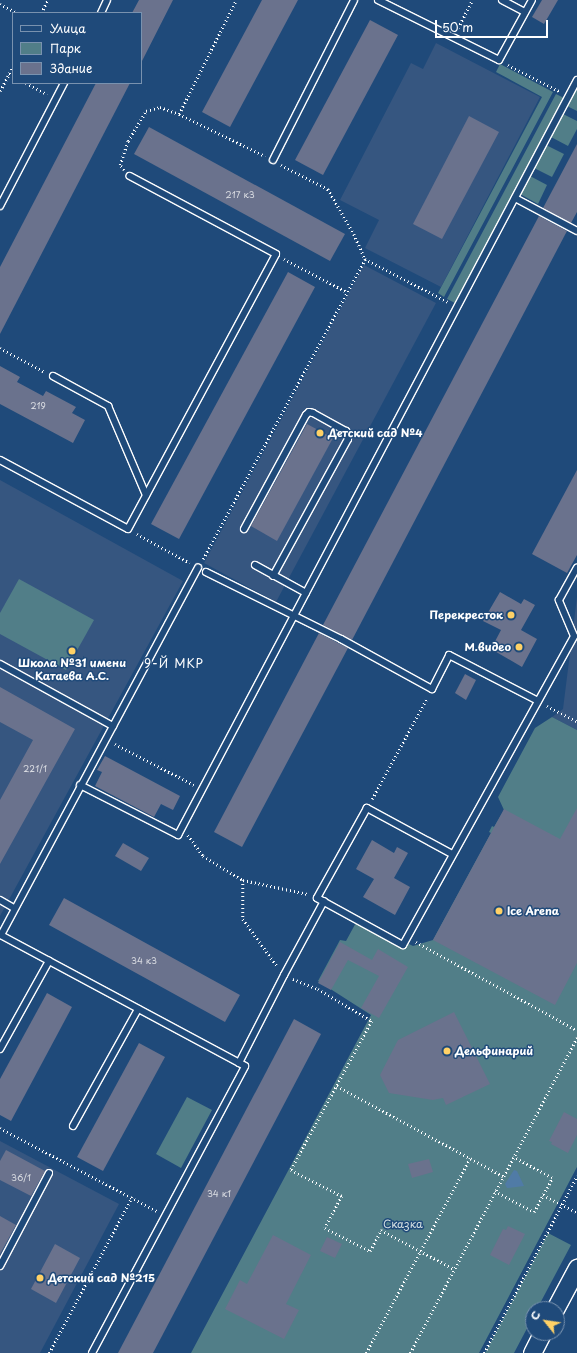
<!DOCTYPE html>
<html>
<head>
<meta charset="utf-8">
<style>
  body { margin:0 }
  #map { position:relative; width:577px; height:1353px; overflow:hidden; background:#1f4a7a; font-family:"Playpen Sans",sans-serif }
  div>[style] { position:absolute }
  [style*='--x'] { left:calc(var(--x)*1px); top:calc(var(--y)*1px); width:calc(var(--w)*1px); rotate:calc(var(--a)*1deg) }
  .built>* { inset:0; background:#365680 }
  .green>* { inset:0; background:#517e88 }
  .water>* { inset:0; background:#507ba6 }
  .building>* { inset:0; background:#6a728d }
  .path>* { height:2.5px; margin-top:-1.25px; transform-origin:0; background:repeating-linear-gradient(90deg,#fff 0 1px,transparent 0 4px) }
  .roads { filter:drop-shadow(1px 0 #fff) drop-shadow(-1px 0 #fff) drop-shadow(0 1px #fff) drop-shadow(0 -1px #fff) }
  .lane>* { height:6px; margin:-3px; padding:0 3px; transform-origin:3px; border-radius:3px; background:#1f4a7a }
  .secondary>* { height:17px; margin:-8.5px; padding:0 8.5px; transform-origin:8.5px; border-radius:8.5px; background:#1f4a7a }
  .dots>* { width:11px; height:11px; translate:-50% -50%; box-sizing:border-box; border:2px solid #1f4a7a; border-radius:50% }
  span { translate:-50% -50%; white-space:nowrap; text-align:center; line-height:1.15; -webkit-text-stroke:3px #1f4a7a; paint-order:stroke }
  .number-label { font-size:9px; color:#dadce2 }
  .number-label span { -webkit-text-stroke-width:0 }
  .poi-label { font-size:11px; color:#fff; font-weight:700 }
  .left { translate:0 -50%; text-align:left }
  .right { translate:-100% -50%; text-align:right }
  .park-label { font-size:11px; color:#d4dfe1 }
  .neighbourhood-label { font-size:12px; color:#fff; letter-spacing:1px }
  .legend { position:absolute; left:12px; top:12px; width:130px; height:72px; box-sizing:border-box; background:#1f4a7a; border:1px solid #7992af; margin:0; padding:5px 7px; list-style:none; font-size:12px; color:#fff }
  .legend li { display:flex; align-items:center; gap:8px; height:20px }
  .legend b { width:20px; border:1px solid #7992af }
  .north { position:absolute; left:525px; top:1301px; width:40px; height:40px; box-sizing:border-box; background:#1f4a7a; border:1px solid #7992af; border-radius:50%; rotate:300deg; font-size:11px; font-weight:700; line-height:16px; text-align:center; color:#fff }
  .north::after { content:''; display:block; margin:auto; width:14px; height:18px; background:#ffd166; clip-path:polygon(50% 0,100% 100%,50% 72%,0 100%) }
  .scale { position:absolute; left:435px; top:20px; width:113px; height:18px; box-sizing:border-box; border:2px solid #fff; border-top:0; padding-left:5px; font-size:12px; line-height:14px; white-space:nowrap; color:#fff; -webkit-text-stroke:3px #1f4a7a; paint-order:stroke }
</style>
</head>
<body>
<div id="map">
  <div class="built">
    <div style="clip-path:polygon(436px 43px,540px 97px,441px 287px,365px 248px,379px 220px,340px 200px,411px 63px,423px 69px)"></div>
    <div style="clip-path:polygon(364px 265px,436px 303px,276px 602px,204px 563px)"></div>
    <div style="clip-path:polygon(0 480px,183px 581px,0 916px)"></div>
    <div style="clip-path:polygon(577px 597px,577px 730px,552px 717px,563px 709px)"></div>
    <div style="clip-path:polygon(0 1141px,119px 1204px,40px 1353px,0 1353px)"></div>
  </div>
  <div class="green">
    <div style="clip-path:polygon(500px 64px,553px 92px,444px 297px,438px 293px,542px 97px,496px 72px)"></div>
    <div style="clip-path:polygon(577px 87px,577px 111px,567px 106px)"></div>
    <div style="clip-path:polygon(556px 94px,564px 98px,455px 303px,447px 299px)"></div>
    <div style="clip-path:polygon(563px 114px,577px 121px,577px 129px,568px 146px,551px 137px)"></div>
    <div style="clip-path:polygon(546px 145px,564px 154px,552px 177px,534px 168px)"></div>
    <div style="clip-path:polygon(530px 176px,547px 185px,538px 204px,520px 194px)"></div>
    <div style="clip-path:polygon(19px 579px,94px 620px,66px 670px,0 634px,0 613px)"></div>
    <div style="clip-path:polygon(552px 717px,577px 730px,577px 1167px,479px 1353px,191px 1353px,371px 1015px,318px 981px,340px 940px,346px 941px,358px 919px,413px 946px,433px 940px,491px 833px,489px 832px,492px 826px,494px 827px,504px 810px,498px 797px,535px 728px)"></div>
    <div style="clip-path:polygon(187px 1097px,212px 1110px,181px 1168px,156px 1154px)"></div>
    <div style="clip-path:polygon(548px 1233px,571px 1245px,537px 1309px,533px 1309px,533px 1317px,514px 1353px,485px 1353px)"></div>
  </div>
  <div class="water">
    <div style="clip-path:polygon(514px 1170px,517px 1171px,524px 1186px,507px 1188px,505px 1184px)"></div>
  </div>
  <div class="building">
    <div style="clip-path:polygon(139px 0,173px 0,141px 63px,141px 13px,132px 13px)"></div>
    <div style="clip-path:polygon(262px 0,298px 0,230px 127px,202px 112px)"></div>
    <div style="clip-path:polygon(542px 0,558px 0,544px 24px,532px 17px)"></div>
    <div style="clip-path:polygon(370px 20px,398px 35px,323px 175px,295px 160px)"></div>
    <div style="clip-path:polygon(96px 83px,130px 83px,0 334px,0 267px)"></div>
    <div style="clip-path:polygon(469px 116px,499px 132px,442px 239px,413px 224px)"></div>
    <div style="clip-path:polygon(149px 127px,345px 234px,330px 261px,134px 154px)"></div>
    <div style="clip-path:polygon(577px 144px,577px 212px,571px 223px,543px 208px)"></div>
    <div style="clip-path:polygon(539px 216px,567px 231px,352px 640px,323px 625px)"></div>
    <div style="clip-path:polygon(288px 272px,315px 287px,179px 539px,151px 524px)"></div>
    <div style="clip-path:polygon(0 366px,20px 377px,17px 382px,43px 396px,46px 391px,76px 407px,72px 413px,85px 420px,73px 443px,0 404px)"></div>
    <div style="clip-path:polygon(307px 424px,333px 438px,277px 541px,251px 526px)"></div>
    <div style="clip-path:polygon(577px 470px,577px 555px,567px 573px,532px 554px)"></div>
    <div style="clip-path:polygon(500px 592px,521px 604px,524px 599px,535px 605px,521px 630px,537px 639px,522px 667px,491px 649px,501px 630px,483px 621px)"></div>
    <div style="clip-path:polygon(319px 633px,348px 648px,242px 847px,214px 832px)"></div>
    <div style="clip-path:polygon(465px 674px,476px 680px,466px 700px,455px 693px)"></div>
    <div style="clip-path:polygon(0 687px,75px 729px,0 864px,0 800px,33px 740px,0 722px)"></div>
    <div style="clip-path:polygon(105px 756px,180px 796px,173px 810px,161px 804px,154px 817px,95px 786px,102px 772px,97px 770px)"></div>
    <div style="clip-path:polygon(577px 808px,577px 963px,555px 1005px,433px 940px,504px 809px,560px 839px)"></div>
    <div style="clip-path:polygon(372px 840px,394px 853px,397px 847px,408px 853px,394px 878px,410px 887px,395px 915px,363px 897px,374px 879px,356px 869px)"></div>
    <div style="clip-path:polygon(123px 843px,149px 858px,141px 871px,115px 856px)"></div>
    <div style="clip-path:polygon(64px 898px,240px 995px,225px 1022px,49px 925px)"></div>
    <div style="clip-path:polygon(340px 942px,372px 960px,378px 949px,408px 967px,379px 1018px,361px 1008px,379px 976px,348px 960px,331px 990px,318px 983px)"></div>
    <div style="clip-path:polygon(47px 993px,72px 1007px,11px 1121px,0 1115px,0 1079px)"></div>
    <div style="clip-path:polygon(454px 1012px,490px 1084px,446px 1105px,443px 1098px,433px 1100px,389px 1093px,380px 1075px,398px 1040px)"></div>
    <div style="clip-path:polygon(294px 1019px,321px 1034px,153px 1353px,118px 1353px)"></div>
    <div style="clip-path:polygon(139px 1043px,165px 1057px,103px 1171px,77px 1157px)"></div>
    <div style="clip-path:polygon(564px 1112px,577px 1119px,577px 1135px,568px 1153px,551px 1144px,552px 1142px,549px 1141px)"></div>
    <div style="clip-path:polygon(6px 1150px,45px 1171px,31px 1196px,0 1180px,0 1161px)"></div>
    <div style="clip-path:polygon(429px 1159px,433px 1172px,412px 1178px,408px 1164px)"></div>
    <div style="clip-path:polygon(0 1216px,16px 1225px,0 1254px)"></div>
    <div style="clip-path:polygon(508px 1226px,525px 1234px,509px 1265px,490px 1255px,503px 1229px,506px 1230px)"></div>
    <div style="clip-path:polygon(273px 1235px,311px 1255px,286px 1304px,299px 1310px,284px 1339px,225px 1309px,240px 1280px,247px 1284px)"></div>
    <div style="clip-path:polygon(327px 1237px,342px 1244px,335px 1258px,320px 1251px)"></div>
    <div style="clip-path:polygon(55px 1244px,80px 1258px,56px 1303px,31px 1289px)"></div>
  </div>
  <div class="path">
    <div style="--x:0;--y:4;--w:20;--a:27"></div>
    <div style="--x:41;--y:13;--w:15;--a:-62"></div>
    <div style="--x:458;--y:28;--w:31;--a:-63"></div>
    <div style="--x:508;--y:65;--w:59;--a:27"></div>
    <div style="--x:9;--y:74;--w:4;--a:27"></div>
    <div style="--x:26;--y:83;--w:24;--a:28"></div>
    <div style="--x:0;--y:91;--w:27;--a:-62"></div>
    <div style="--x:179;--y:114;--w:96;--a:26"></div>
    <div style="--x:281;--y:165;--w:53;--a:27.1"></div>
    <div style="--x:328;--y:189;--w:52;--a:60"></div>
    <div style="--x:354;--y:234;--w:27;--a:66"></div>
    <div style="--x:365;--y:259;--w:93;--a:27.4"></div>
    <div style="--x:124;--y:170;--w:6;--a:-129"></div>
    <div style="--x:120;--y:165;--w:25;--a:-72"></div>
    <div style="--x:128;--y:141;--w:35;--a:-59"></div>
    <div style="--x:146;--y:111;--w:15;--a:-16"></div>
    <div style="--x:160;--y:107;--w:20;--a:20"></div>
    <div style="--x:179;--y:114;--w:127;--a:-63.4"></div>
    <div style="--x:284;--y:259;--w:71;--a:27.6"></div>
    <div style="--x:0;--y:348;--w:51;--a:28.1"></div>
    <div style="--x:137;--y:534;--w:60;--a:28.7"></div>
    <div style="--x:203;--y:559;--w:341;--a:-61.6"></div>
    <div style="--x:547;--y:706;--w:34;--a:27"></div>
    <div style="--x:115;--y:744;--w:89;--a:27.4"></div>
    <div style="--x:372;--y:799;--w:115;--a:-61.4"></div>
    <div style="--x:188;--y:835;--w:26;--a:54"></div>
    <div style="--x:203;--y:856;--w:47;--a:31"></div>
    <div style="--x:243;--y:880;--w:66;--a:12.2"></div>
    <div style="--x:243;--y:880;--w:39;--a:90"></div>
    <div style="--x:243;--y:919;--w:58;--a:54.1"></div>
    <div style="--x:416;--y:942;--w:183;--a:28.7"></div>
    <div style="--x:293;--y:979;--w:27;--a:22"></div>
    <div style="--x:318;--y:989;--w:63;--a:30.7"></div>
    <div style="--x:372;--y:1021;--w:170;--a:118.5"></div>
    <div style="--x:291;--y:1170;--w:57;--a:27"></div>
    <div style="--x:342;--y:1196;--w:36;--a:118"></div>
    <div style="--x:325;--y:1228;--w:51;--a:27.1"></div>
    <div style="--x:370;--y:1251;--w:24;--a:-62"></div>
    <div style="--x:381;--y:1230;--w:83;--a:28.1"></div>
    <div style="--x:337;--y:1086;--w:189;--a:28.5"></div>
    <div style="--x:0;--y:1128;--w:178;--a:27.9"></div>
    <div style="--x:495;--y:1191;--w:44;--a:28.3"></div>
    <div style="--x:534;--y:1212;--w:27;--a:-62"></div>
    <div style="--x:547;--y:1188;--w:11;--a:-63"></div>
    <div style="--x:552;--y:1178;--w:44;--a:-151.7"></div>
    <div style="--x:543;--y:1195;--w:38;--a:27"></div>
    <div style="--x:49;--y:1353;--w:177;--a:-62"></div>
    <div style="--x:366;--y:1353;--w:221;--a:-61.9"></div>
    <div style="--x:410;--y:1353;--w:357;--a:-62.1"></div>
    <div style="--x:484;--y:1353;--w:200;--a:-62.3"></div>
  </div>
  <div class="roads">
    <div class="lane">
      <div style="--x:378;--y:0;--w:135;--a:26.4"></div>
      <div style="--x:499;--y:60;--w:68;--a:-61.2"></div>
      <div style="--x:502;--y:0;--w:26;--a:28"></div>
      <div style="--x:101;--y:13;--w:14;--a:-65"></div>
      <div style="--x:273;--y:160;--w:179;--a:-63.1"></div>
      <div style="--x:515;--y:198;--w:70;--a:28"></div>
      <div style="--x:0;--y:206;--w:139;--a:-62.5"></div>
      <div style="--x:53;--y:376;--w:63;--a:28.6"></div>
      <div style="--x:108;--y:406;--w:97;--a:66.9"></div>
      <div style="--x:0;--y:460;--w:145;--a:28.3"></div>
      <div style="--x:128;--y:529;--w:312;--a:-61.7"></div>
      <div style="--x:276;--y:254;--w:166;--a:-151.9"></div>
      <div style="--x:244;--y:529;--w:130;--a:-61.5"></div>
      <div style="--x:306;--y:415;--w:4;--a:-45"></div>
      <div style="--x:309;--y:412;--w:4;--a:14"></div>
      <div style="--x:313;--y:413;--w:38;--a:29"></div>
      <div style="--x:346;--y:431;--w:4;--a:56"></div>
      <div style="--x:348;--y:434;--w:5;--a:90"></div>
      <div style="--x:348;--y:439;--w:156;--a:118.7"></div>
      <div style="--x:255;--y:565;--w:58;--a:28.8"></div>
      <div style="--x:206;--y:572;--w:151;--a:26.4"></div>
      <div style="--x:341;--y:639;--w:104;--a:28.8"></div>
      <div style="--x:432;--y:689;--w:38;--a:-63"></div>
      <div style="--x:449;--y:655;--w:100;--a:27.3"></div>
      <div style="--x:0;--y:664;--w:129;--a:28.8"></div>
      <div style="--x:80;--y:785;--w:110;--a:27"></div>
      <div style="--x:178;--y:835;--w:854;--a:-62.14"></div>
      <div style="--x:452;--y:854;--w:97;--a:-151.6"></div>
      <div style="--x:367;--y:808;--w:103;--a:119.1"></div>
      <div style="--x:317;--y:898;--w:98;--a:28.7"></div>
      <div style="--x:403;--y:945;--w:353;--a:-61"></div>
      <div style="--x:574;--y:636;--w:39;--a:-113"></div>
      <div style="--x:559;--y:600;--w:37;--a:-61"></div>
      <div style="--x:0;--y:900;--w:16;--a:30"></div>
      <div style="--x:0;--y:1049;--w:101;--a:-60.9"></div>
      <div style="--x:239;--y:1063;--w:99;--a:-62.9"></div>
      <div style="--x:284;--y:975;--w:84;--a:-61.6"></div>
      <div style="--x:73;--y:1126;--w:134;--a:-60.9"></div>
      <div style="--x:0;--y:1266;--w:105;--a:-62.2"></div>
      <div style="--x:92;--y:1353;--w:325;--a:-61.9"></div>
      <div style="--x:245;--y:1066;--w:277;--a:-151.8"></div>
      <div style="--x:1;--y:935;--w:417;--a:-61.8"></div>
    </div>
    <div class="secondary">
      <div style="--x:555;--y:1309;--w:47;--a:-61.8"></div>
      <div style="--x:532;--y:1353;--w:22;--a:-63"></div>
    </div>
  </div>
  <div class="dots">
    <div style="left:320px;top:433px;background:#ffd166"></div>
    <div style="left:511px;top:615px;background:#ffd166"></div>
    <div style="left:519px;top:647px;background:#ffd166"></div>
    <div style="left:72px;top:651px;background:#ffd166"></div>
    <div style="left:499px;top:911px;background:#ffd166"></div>
    <div style="left:447px;top:1051px;background:#ffd166"></div>
    <div style="left:40px;top:1278px;background:#ffd166"></div>
  </div>
  <div class="number-label">
    <span style="left:240px;top:194px">217 к3</span>
    <span style="left:38px;top:405px">219</span>
    <span style="left:35px;top:768px">221/1</span>
    <span style="left:144px;top:960px">34 к3</span>
    <span style="left:21px;top:1177px">36/1</span>
    <span style="left:219px;top:1193px">34 к1</span>
  </div>
  <div class="poi-label">
    <span class="left" style="left:328px;top:433px">Детский сад №4</span>
    <span class="right" style="left:503px;top:615px">Перекресток</span>
    <span class="right" style="left:511px;top:647px">М.видео</span>
    <span style="left:72px;top:670px">Школа №31 имени<br>Катаева А.С.</span>
    <span class="left" style="left:507px;top:911px">Ice Arena</span>
    <span class="left" style="left:455px;top:1051px">Дельфинарий</span>
    <span class="left" style="left:48px;top:1278px">Детский сад №215</span>
  </div>
  <div class="park-label">
    <span style="left:403px;top:1224px">Сказка</span>
  </div>
  <div class="neighbourhood-label">
    <span style="left:174px;top:664px">9-Й МКР</span>
  </div>
  <ul class="legend">
  <li><b style="height:5px;background:#1f4a7a"></b>Улица</li>
  <li><b style="height:11px;background:#517e88"></b>Парк</li>
  <li><b style="height:11px;background:#6a728d"></b>Здание</li>
  </ul>
  <div class="north">С</div>
  <div class="scale">50 m</div>
</div>
</body>
</html>
